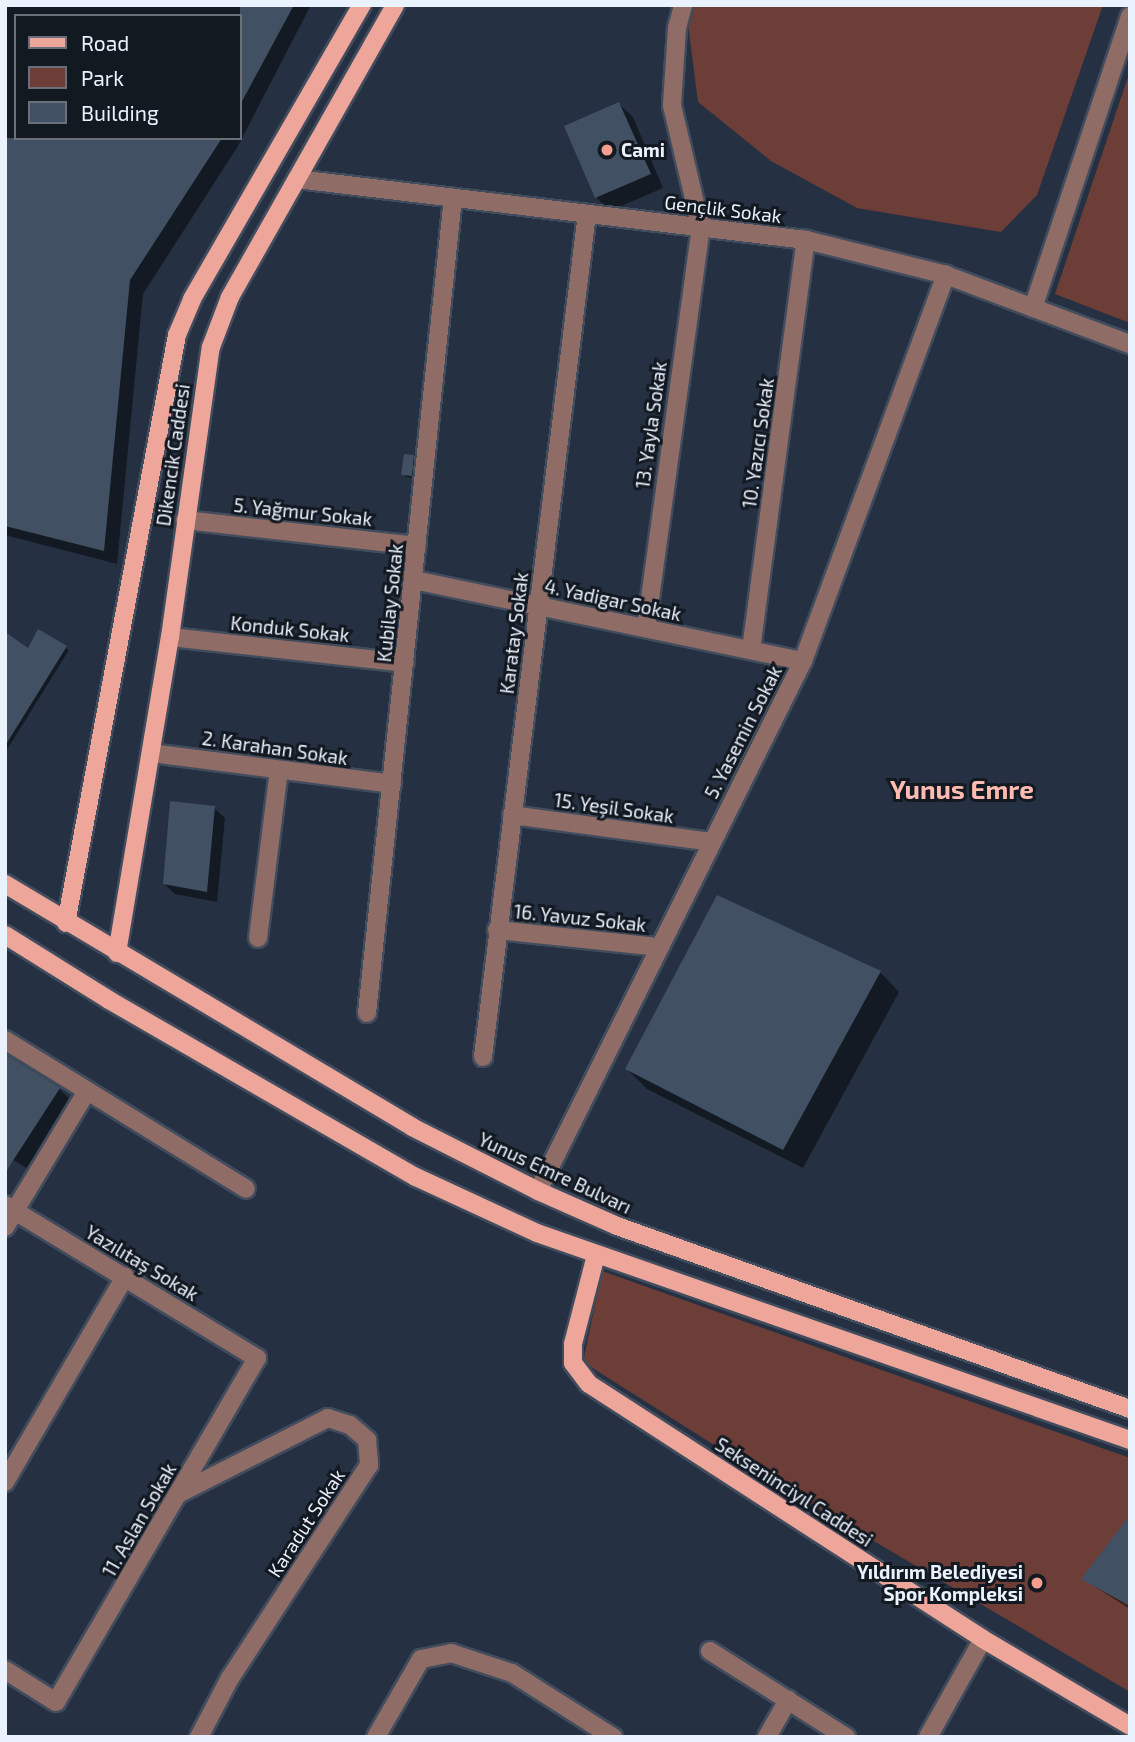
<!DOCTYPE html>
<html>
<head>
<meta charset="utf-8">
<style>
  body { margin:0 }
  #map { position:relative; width:1135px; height:1742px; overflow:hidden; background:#253143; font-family:"Exo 2",sans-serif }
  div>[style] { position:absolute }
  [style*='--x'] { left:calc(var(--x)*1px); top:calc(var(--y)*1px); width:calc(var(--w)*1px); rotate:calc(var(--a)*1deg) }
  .green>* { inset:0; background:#6c3e37 }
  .shadow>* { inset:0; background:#0007 }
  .building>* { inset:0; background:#425063 }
  .roads { filter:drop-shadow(2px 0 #414c5d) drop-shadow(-2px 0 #414c5d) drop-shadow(0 2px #414c5d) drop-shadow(0 -2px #414c5d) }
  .minor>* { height:18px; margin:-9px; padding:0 9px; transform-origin:9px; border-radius:9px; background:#906c66 }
  .major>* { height:18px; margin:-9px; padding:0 9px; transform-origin:9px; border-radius:9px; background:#eea59a }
  .dots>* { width:19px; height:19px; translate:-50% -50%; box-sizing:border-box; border:4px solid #131921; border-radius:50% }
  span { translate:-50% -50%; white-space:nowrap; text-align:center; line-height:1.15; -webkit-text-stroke:6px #131921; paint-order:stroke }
  .poi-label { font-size:19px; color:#eaf2fe; font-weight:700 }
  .left { translate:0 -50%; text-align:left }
  .right { translate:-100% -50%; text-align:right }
  .street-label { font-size:19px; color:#eaf2fe }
  .district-label { font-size:26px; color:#ffbbb1; font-weight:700 }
  .frame { position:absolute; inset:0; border:7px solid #eaf2fe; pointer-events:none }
  .legend { position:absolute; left:14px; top:14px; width:228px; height:126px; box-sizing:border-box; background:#131921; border:2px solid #697079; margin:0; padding:9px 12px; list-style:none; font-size:21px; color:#eaf2fe }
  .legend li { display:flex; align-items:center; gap:14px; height:35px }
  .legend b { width:35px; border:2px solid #697079 }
</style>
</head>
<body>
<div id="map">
  <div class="green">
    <div style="clip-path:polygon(691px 5px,1103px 5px,1037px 195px,1001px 232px,857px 208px,771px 161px,698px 102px,688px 24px)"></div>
    <div style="clip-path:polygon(1130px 71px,1130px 323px,1055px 294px)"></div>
    <div style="clip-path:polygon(602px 1271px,1130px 1458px,1130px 1692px,760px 1474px,583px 1362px)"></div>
  </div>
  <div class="shadow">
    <div style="clip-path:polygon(evenodd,5px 5px,311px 5px,238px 146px,143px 294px,117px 564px,5px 535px,5px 5px,16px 16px,240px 16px,240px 138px,16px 138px,16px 16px)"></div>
    <div style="clip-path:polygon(619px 104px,633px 117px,663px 188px,610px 211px,596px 197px)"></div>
    <div style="clip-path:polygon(414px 457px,415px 478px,406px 477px,403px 474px)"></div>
    <div style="clip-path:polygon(39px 632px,69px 650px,5px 753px,5px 634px,29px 651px)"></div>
    <div style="clip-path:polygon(214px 808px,225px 818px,217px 902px,175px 894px,164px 884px)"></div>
    <div style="clip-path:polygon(880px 972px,899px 992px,803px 1168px,647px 1089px,627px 1069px)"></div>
    <div style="clip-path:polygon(59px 1089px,73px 1102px,30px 1170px,5px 1155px)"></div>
    <div style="clip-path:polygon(1130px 1518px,1130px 1609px,1083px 1579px)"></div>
  </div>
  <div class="building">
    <div style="clip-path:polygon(240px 5px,294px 5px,240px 105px)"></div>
    <div style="clip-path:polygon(619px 102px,651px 174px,595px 198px,564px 126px)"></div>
    <div style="clip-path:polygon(5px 138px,222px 138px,130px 280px,104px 551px,5px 526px)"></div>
    <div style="clip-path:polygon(404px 454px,414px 455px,412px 476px,401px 475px)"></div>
    <div style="clip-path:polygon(38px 629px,67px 646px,5px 746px,5px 632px,28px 648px)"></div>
    <div style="clip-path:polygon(170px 801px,215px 806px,207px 892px,163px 884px)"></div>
    <div style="clip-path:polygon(717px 895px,881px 971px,783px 1150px,625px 1069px)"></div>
    <div style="clip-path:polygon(5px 1054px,60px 1088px,5px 1173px)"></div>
    <div style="clip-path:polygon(1130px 1515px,1130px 1606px,1081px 1579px)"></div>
  </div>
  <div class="roads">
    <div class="minor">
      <div style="--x:297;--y:179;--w:513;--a:6.83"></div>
      <div style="--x:806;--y:240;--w:144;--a:14"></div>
      <div style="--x:946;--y:275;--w:197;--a:20.6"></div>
      <div style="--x:1033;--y:308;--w:308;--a:-71.6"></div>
      <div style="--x:185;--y:520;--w:233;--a:6.4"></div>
      <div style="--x:414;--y:580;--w:397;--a:11.8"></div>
      <div style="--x:646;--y:628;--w:404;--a:-82.2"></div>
      <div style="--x:701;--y:228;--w:126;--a:-103.3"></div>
      <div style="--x:672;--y:105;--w:77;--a:-86.3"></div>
      <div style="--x:677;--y:28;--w:24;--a:-75"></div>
      <div style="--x:170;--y:637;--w:236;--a:6.3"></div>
      <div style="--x:751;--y:650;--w:414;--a:-82.4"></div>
      <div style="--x:151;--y:753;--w:243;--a:7.3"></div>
      <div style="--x:512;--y:815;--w:201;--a:7.7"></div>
      <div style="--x:497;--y:930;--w:162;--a:6"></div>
      <div style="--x:258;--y:938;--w:169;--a:-82.9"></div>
      <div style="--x:367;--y:1013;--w:820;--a:-83.98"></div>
      <div style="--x:5;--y:1040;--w:283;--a:31.7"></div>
      <div style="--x:483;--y:1057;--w:849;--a:-82.97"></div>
      <div style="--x:538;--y:1191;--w:593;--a:-63.43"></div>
      <div style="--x:803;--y:661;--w:412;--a:-69.7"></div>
      <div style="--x:5;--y:1205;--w:295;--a:31.3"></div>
      <div style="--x:257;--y:1358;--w:398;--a:120.3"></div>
      <div style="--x:56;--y:1702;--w:60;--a:-147.9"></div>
      <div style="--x:5;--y:1227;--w:159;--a:-58.9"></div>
      <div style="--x:5;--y:1482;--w:238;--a:-59.7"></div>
      <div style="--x:178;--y:1494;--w:168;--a:-26.9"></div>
      <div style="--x:328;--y:1418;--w:23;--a:18"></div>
      <div style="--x:350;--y:1425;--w:23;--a:41"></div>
      <div style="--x:367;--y:1440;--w:25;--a:85"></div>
      <div style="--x:369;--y:1465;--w:254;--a:123.1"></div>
      <div style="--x:230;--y:1678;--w:67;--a:117.7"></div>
      <div style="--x:710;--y:1651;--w:161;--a:32.3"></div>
      <div style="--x:376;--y:1737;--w:90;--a:-60"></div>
      <div style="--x:421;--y:1659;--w:31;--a:-11"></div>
      <div style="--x:451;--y:1653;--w:64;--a:18.2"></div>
      <div style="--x:512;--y:1673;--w:120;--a:32.4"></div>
      <div style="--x:767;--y:1737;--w:43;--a:-60.4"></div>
      <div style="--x:928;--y:1737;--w:112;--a:-60.7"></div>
    </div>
    <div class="major">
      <div style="--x:5;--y:884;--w:474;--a:30.8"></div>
      <div style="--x:412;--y:1127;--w:141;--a:26.9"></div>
      <div style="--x:538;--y:1191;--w:86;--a:23.9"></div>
      <div style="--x:617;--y:1226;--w:545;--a:19.63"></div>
      <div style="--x:66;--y:923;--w:598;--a:-79.31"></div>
      <div style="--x:177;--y:335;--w:39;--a:-67"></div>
      <div style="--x:192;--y:299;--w:340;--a:-60"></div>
      <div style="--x:5;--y:935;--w:123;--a:32"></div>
      <div style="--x:109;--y:1000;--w:354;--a:30"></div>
      <div style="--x:416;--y:1177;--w:133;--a:24.8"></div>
      <div style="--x:537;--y:1233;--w:628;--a:19.24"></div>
      <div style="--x:117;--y:953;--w:320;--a:-80.5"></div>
      <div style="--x:170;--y:637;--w:293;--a:-82"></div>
      <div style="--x:211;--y:347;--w:53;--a:-69.2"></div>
      <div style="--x:230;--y:297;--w:335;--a:-60.5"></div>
      <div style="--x:596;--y:1255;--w:92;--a:104.5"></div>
      <div style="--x:573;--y:1344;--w:19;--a:90"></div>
      <div style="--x:573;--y:1363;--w:26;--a:53"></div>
      <div style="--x:589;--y:1384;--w:469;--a:32.9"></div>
      <div style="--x:983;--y:1639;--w:171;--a:30.6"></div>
    </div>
  </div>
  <div class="dots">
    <div style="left:607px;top:150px;background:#f59d8f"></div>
    <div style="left:1037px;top:1583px;background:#f59d8f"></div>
  </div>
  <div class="poi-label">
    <span class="left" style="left:621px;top:150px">Cami</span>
    <span class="right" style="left:1023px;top:1583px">Yıldırım Belediyesi<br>Spor Kompleksi</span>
  </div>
  <div class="street-label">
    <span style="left:723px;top:209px;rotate:7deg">Gençlik Sokak</span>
    <span style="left:651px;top:425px;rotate:-82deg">13. Yayla Sokak</span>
    <span style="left:758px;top:443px;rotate:-82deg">10. Yazıcı Sokak</span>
    <span style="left:173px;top:455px;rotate:-82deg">Dikencik Caddesi</span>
    <span style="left:303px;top:512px;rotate:6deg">5. Yağmur Sokak</span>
    <span style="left:613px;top:600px;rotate:12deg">4. Yadigar Sokak</span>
    <span style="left:390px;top:603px;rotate:-84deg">Kubilay Sokak</span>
    <span style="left:290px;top:629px;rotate:6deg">Konduk Sokak</span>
    <span style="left:514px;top:633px;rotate:-83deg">Karatay Sokak</span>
    <span style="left:743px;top:732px;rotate:-63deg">5. Yasemin Sokak</span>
    <span style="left:275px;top:748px;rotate:8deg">2. Karahan Sokak</span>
    <span style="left:614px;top:808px;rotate:8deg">15. Yeşil Sokak</span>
    <span style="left:580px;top:918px;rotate:6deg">16. Yavuz Sokak</span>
    <span style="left:555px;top:1173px;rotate:25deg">Yunus Emre Bulvarı</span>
    <span style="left:142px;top:1263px;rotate:31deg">Yazılıtaş Sokak</span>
    <span style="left:794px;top:1492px;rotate:33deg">Sekseninciyıl Caddesi</span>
    <span style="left:139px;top:1520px;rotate:-60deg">11. Aslan Sokak</span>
    <span style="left:306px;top:1523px;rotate:-57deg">Karadut Sokak</span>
  </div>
  <div class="district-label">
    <span style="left:962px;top:789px">Yunus Emre</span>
  </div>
  <div class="frame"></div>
  <ul class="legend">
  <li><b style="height:9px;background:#eea59a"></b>Road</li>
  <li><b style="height:19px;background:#6c3e37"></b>Park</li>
  <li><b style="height:19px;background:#425063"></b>Building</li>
  </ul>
</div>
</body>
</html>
